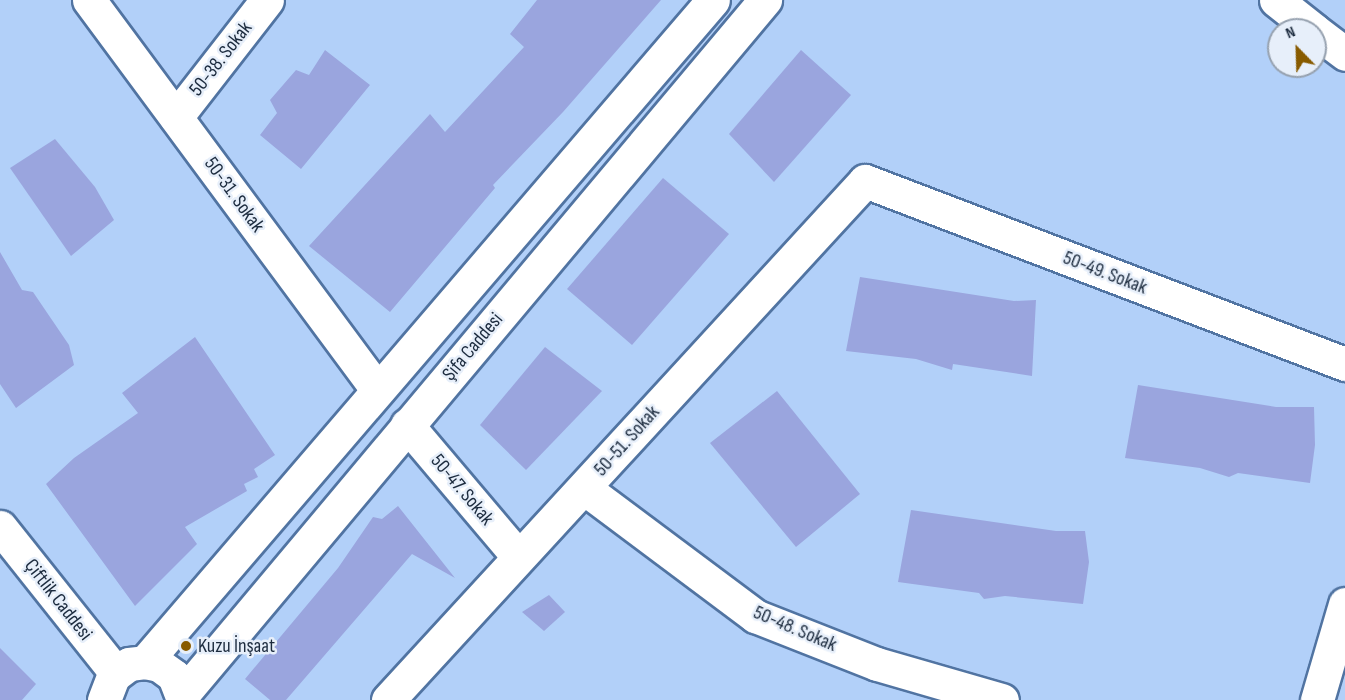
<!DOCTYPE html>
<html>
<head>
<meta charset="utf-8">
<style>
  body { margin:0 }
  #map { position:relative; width:1345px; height:700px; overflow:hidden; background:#b2d0f9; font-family:"Sofia Sans Condensed",sans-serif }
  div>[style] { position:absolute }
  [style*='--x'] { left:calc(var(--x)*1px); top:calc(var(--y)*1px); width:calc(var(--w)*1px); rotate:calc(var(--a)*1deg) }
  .building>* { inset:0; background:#9aa5de }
  .roads { filter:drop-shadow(2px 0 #5174a2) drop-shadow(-2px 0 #5174a2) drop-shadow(0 2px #5174a2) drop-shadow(0 -2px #5174a2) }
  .street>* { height:33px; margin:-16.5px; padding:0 16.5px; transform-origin:16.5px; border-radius:16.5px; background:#fff }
  .secondary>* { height:33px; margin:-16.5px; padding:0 16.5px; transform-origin:16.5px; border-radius:16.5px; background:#fff }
  .dots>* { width:16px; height:16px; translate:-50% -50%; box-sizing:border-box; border:3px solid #e7effa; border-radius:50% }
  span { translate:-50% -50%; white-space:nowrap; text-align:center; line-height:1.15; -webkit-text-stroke:5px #e7effa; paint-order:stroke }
  .street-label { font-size:20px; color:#1c2b3e }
  .poi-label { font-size:20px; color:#1c2b3e }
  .left { translate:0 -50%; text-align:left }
  .north { position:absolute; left:1267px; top:18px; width:60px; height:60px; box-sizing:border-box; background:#e7effa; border:2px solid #96a1af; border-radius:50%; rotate:337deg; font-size:16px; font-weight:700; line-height:24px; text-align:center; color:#1c2b3e }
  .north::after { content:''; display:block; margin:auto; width:21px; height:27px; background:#885b00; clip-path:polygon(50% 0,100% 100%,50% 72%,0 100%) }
</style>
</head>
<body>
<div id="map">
  <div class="building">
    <div style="clip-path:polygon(537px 0,661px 0,563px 112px,493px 185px,495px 188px,390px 312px,309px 246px,430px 114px,445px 132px,524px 47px,510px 34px)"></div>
    <div style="clip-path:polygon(325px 50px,370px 85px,301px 169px,260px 135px,277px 113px,270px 100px,296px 70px,309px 75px)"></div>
    <div style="clip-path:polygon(801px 50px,851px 95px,774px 182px,729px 134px)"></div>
    <div style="clip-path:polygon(55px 139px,95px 187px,114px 220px,71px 256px,10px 168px)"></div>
    <div style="clip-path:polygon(663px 178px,729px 234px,632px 345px,567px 289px)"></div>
    <div style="clip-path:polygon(0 252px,22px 290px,33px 292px,69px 345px,74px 365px,16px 408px,0 384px)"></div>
    <div style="clip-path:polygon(860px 277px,1014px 301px,1036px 300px,1032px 376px,953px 364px,952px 370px,916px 359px,846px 351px)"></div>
    <div style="clip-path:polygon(195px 337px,275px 455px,254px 469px,258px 477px,244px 484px,247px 491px,185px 527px,197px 544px,135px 606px,46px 484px,74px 458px,138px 413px,122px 393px)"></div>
    <div style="clip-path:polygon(545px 347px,602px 391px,526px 470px,480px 425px)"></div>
    <div style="clip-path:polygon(1138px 385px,1276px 407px,1314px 407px,1315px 445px,1310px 483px,1238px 473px,1229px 477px,1200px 468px,1125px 458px)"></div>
    <div style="clip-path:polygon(777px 391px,860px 494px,796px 547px,710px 443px)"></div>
    <div style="clip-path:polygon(398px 506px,455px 578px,412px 554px,286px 700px,270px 700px,245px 679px,338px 568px,373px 517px,382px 519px)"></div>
    <div style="clip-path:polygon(911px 510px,1056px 531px,1085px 531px,1089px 562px,1083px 604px,1005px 596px,984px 599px,979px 593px,898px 582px)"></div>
    <div style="clip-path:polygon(549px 595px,565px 612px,544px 631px,522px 612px)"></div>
    <div style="clip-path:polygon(0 648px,36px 684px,22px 700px,0 700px)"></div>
  </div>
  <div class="roads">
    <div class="street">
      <div style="--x:89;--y:0;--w:485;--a:53.5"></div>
      <div style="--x:176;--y:117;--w:148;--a:-52.1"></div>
      <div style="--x:407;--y:425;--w:170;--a:49.8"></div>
      <div style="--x:584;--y:488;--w:214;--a:36.8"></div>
      <div style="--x:755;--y:616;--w:131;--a:21.5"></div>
      <div style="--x:877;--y:664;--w:130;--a:16.1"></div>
      <div style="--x:0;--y:527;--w:186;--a:51.5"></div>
      <div style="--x:388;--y:700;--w:705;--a:-47.41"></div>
      <div style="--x:865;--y:181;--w:514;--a:20.87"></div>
    </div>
    <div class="secondary">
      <div style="--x:1276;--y:0;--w:48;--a:38.3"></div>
      <div style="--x:1315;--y:31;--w:38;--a:37"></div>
      <div style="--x:145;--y:662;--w:872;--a:-49.37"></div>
      <div style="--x:183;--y:694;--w:906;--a:-50.02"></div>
      <div style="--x:104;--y:700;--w:26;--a:-69"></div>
      <div style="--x:113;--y:676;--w:20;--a:-37"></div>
      <div style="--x:129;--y:664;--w:16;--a:-7"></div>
      <div style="--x:145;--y:662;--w:14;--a:12"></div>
      <div style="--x:159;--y:665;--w:19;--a:36"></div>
      <div style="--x:174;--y:676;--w:26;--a:69"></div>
      <div style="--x:1317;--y:700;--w:100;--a:-73.7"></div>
    </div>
  </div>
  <div class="dots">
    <div style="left:186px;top:646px;background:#885b00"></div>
  </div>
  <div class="street-label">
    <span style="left:221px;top:59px;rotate:-52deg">50-38. Sokak</span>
    <span style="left:234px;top:195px;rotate:54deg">50-31. Sokak</span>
    <span style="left:1105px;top:273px;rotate:21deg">50-49. Sokak</span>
    <span style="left:473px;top:347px;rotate:-50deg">Şifa Caddesi</span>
    <span style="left:627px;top:441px;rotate:-48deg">50-51. Sokak</span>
    <span style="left:462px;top:490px;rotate:50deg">50-47. Sokak</span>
    <span style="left:58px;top:600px;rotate:52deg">Çiftlik Caddesi</span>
    <span style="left:795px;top:629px;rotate:23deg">50-48. Sokak</span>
  </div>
  <div class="poi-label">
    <span class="left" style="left:198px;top:646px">Kuzu İnşaat</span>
  </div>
  <div class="north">N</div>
</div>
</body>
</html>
